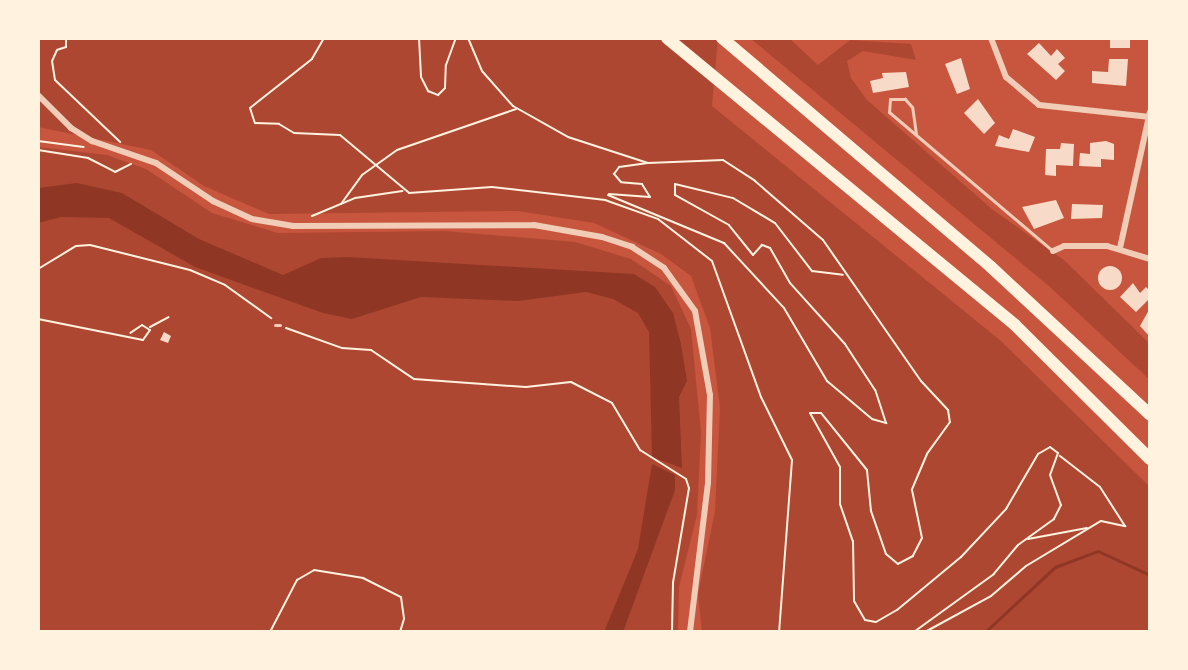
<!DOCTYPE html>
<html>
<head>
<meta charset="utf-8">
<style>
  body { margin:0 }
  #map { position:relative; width:1188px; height:670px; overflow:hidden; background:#c8553d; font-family:"Fira Sans Condensed",sans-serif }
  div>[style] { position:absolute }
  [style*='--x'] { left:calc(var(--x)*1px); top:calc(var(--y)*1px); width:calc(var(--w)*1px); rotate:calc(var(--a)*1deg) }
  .green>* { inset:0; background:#ae4732 }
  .water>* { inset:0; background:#8f3625 }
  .stream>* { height:3px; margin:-1.5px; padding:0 1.5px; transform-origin:1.5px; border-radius:1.5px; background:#8f3625 }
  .building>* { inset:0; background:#f7dbc8 }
  .round { border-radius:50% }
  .path>* { height:2px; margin:-1px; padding:0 1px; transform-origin:1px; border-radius:1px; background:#fff3e0 }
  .service>* { height:3px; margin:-1.5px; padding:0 1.5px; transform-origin:1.5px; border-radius:1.5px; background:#f1ccb7 }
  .minor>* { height:6px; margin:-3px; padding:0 3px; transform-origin:3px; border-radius:3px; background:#f1ccb7 }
  .motorway>* { height:12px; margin:-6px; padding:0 6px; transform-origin:6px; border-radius:6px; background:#fff3e0 }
  span { translate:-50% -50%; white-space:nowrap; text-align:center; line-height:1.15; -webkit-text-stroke:7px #fff3e0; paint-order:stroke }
  .frame { position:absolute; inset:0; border:40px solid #fff3e0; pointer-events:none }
</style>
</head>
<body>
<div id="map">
  <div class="green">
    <div style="clip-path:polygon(38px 38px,718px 38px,712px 106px,1001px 341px,1150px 487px,1150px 632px,702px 632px,698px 594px,715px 511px,720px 408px,710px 328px,691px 276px,661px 254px,594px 223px,518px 211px,269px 214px,204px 186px,151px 150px,38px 127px)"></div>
    <div style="clip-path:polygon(750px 38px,789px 38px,818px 65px,850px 40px,911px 44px,916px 60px,863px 51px,847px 61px,851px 78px,867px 100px,993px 210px,1064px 260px,1150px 344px,1150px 380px,1050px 287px)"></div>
    <div style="clip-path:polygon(38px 147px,107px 155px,146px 169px,212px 213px,278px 233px,444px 231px,575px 242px,631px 259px,671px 286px,691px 329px,701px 432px,697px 515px,679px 587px,678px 632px,38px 632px)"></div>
  </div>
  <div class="water">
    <div style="clip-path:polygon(77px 183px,122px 193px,199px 239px,283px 275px,321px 258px,348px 257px,634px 274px,655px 287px,673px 313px,681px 344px,687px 381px,679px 397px,682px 468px,652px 457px,649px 332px,638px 313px,613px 299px,586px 292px,518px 301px,421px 297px,352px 319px,323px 313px,195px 267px,109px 218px,61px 217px,38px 223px,38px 188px)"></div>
    <div style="clip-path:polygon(652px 464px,675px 475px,675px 490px,623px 632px,604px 632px,638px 549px)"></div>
  </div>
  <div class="stream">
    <div style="--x:985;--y:632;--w:96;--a:-42.9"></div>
    <div style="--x:1055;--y:567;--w:46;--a:-20.4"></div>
    <div style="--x:1098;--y:551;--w:57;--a:24.8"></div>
  </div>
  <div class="building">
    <div style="clip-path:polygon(1110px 38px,1130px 38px,1130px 48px,1110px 48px)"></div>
    <div style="clip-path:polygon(1039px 43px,1051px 56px,1057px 49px,1065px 58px,1058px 64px,1065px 71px,1056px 80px,1027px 54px)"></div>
    <div style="clip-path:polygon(961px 58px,970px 89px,957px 94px,945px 64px)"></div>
    <div style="clip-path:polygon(1109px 59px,1128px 59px,1126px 86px,1092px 83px,1092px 71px,1108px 72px)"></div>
    <div style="clip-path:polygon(906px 72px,909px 87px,873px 93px,870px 81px,883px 78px,882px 73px)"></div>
    <div style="clip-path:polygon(978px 99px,995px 123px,984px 134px,964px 113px)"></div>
    <div style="clip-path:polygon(1013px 129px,1035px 137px,1029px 152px,995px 146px,999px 135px,1009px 139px)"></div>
    <div style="clip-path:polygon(1106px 141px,1114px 144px,1114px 160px,1101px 159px,1101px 167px,1079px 166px,1080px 153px,1090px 154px,1090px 143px)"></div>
    <div style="clip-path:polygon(1061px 143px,1074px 144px,1073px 166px,1056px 165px,1056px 176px,1045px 175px,1046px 149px,1060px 149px)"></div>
    <div style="clip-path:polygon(1056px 200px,1064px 218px,1034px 229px,1022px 207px)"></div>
    <div style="clip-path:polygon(1072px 204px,1103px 205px,1102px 218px,1071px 219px)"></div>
    <div class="round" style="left:1098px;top:266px;width:24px;height:24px"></div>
    <div style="clip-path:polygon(1133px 283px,1140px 293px,1146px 287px,1150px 291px,1150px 298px,1136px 312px,1120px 297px)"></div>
    <div style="clip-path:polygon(1150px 308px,1150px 337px,1140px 326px)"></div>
    <div style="clip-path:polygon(164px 332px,171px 336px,168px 343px,160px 340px)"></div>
  </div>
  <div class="path">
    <div style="--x:66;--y:38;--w:9;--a:90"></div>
    <div style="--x:66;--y:47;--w:9;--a:162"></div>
    <div style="--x:57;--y:50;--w:12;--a:114"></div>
    <div style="--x:52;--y:61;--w:19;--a:81"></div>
    <div style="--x:55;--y:80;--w:90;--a:43.6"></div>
    <div style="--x:324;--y:38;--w:24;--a:120"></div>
    <div style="--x:312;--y:59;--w:79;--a:141.7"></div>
    <div style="--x:250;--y:108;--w:16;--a:72"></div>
    <div style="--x:255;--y:123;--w:24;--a:2"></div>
    <div style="--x:279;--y:124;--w:17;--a:31"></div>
    <div style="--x:294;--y:133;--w:46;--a:2.5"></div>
    <div style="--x:340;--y:135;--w:90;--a:40"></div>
    <div style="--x:409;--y:193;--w:83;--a:-4.1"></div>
    <div style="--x:492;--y:187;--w:114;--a:6.6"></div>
    <div style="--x:605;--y:200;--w:56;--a:19.7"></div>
    <div style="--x:658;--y:219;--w:68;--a:37.9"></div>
    <div style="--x:712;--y:261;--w:145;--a:70.2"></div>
    <div style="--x:761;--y:397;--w:70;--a:63.8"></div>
    <div style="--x:792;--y:460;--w:172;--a:94.3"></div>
    <div style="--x:419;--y:38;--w:39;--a:87"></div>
    <div style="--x:421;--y:77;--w:16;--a:63"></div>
    <div style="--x:428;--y:91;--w:11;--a:22"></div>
    <div style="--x:438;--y:95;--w:10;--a:-45"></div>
    <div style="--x:445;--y:88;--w:23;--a:-88"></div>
    <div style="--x:446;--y:65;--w:29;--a:-70"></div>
    <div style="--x:468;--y:38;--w:36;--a:67"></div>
    <div style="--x:482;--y:71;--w:47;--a:48.5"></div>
    <div style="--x:513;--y:106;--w:63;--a:29.4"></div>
    <div style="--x:568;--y:137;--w:84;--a:18"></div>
    <div style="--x:648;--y:163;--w:75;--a:-2.3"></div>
    <div style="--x:723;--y:160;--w:38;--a:33"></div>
    <div style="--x:755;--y:181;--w:90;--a:40.9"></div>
    <div style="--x:823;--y:240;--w:172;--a:55.2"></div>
    <div style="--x:921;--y:381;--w:40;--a:47"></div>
    <div style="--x:948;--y:410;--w:12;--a:81"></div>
    <div style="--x:950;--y:422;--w:39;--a:126"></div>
    <div style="--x:927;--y:454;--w:39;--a:113"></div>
    <div style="--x:912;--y:490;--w:49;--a:78.2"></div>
    <div style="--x:922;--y:538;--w:20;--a:117"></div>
    <div style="--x:913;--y:556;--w:17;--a:152"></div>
    <div style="--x:898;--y:564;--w:16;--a:-140"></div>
    <div style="--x:886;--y:554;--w:46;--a:-109.2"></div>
    <div style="--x:871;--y:511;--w:41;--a:-95.6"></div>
    <div style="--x:867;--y:470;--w:73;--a:-128.9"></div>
    <div style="--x:821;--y:413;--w:11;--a:180"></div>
    <div style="--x:810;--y:413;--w:62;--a:60.9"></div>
    <div style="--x:840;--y:467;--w:37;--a:90"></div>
    <div style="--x:840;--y:504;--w:39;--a:71"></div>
    <div style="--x:853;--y:541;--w:60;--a:89"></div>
    <div style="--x:854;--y:601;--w:22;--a:60"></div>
    <div style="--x:865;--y:620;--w:11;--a:10"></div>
    <div style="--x:876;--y:622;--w:24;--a:-30"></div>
    <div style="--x:897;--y:610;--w:83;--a:-39.6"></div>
    <div style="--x:961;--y:557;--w:66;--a:-46.8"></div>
    <div style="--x:1006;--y:509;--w:64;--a:-59.8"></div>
    <div style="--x:1038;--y:454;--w:14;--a:-30"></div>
    <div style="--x:1050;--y:447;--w:10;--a:37"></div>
    <div style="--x:1058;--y:453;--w:23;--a:110"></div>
    <div style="--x:1050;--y:475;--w:32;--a:70"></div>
    <div style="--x:1061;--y:505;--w:16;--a:117"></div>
    <div style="--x:1054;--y:519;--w:44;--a:144.2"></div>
    <div style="--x:1018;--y:545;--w:38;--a:130"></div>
    <div style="--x:994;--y:574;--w:99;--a:144.1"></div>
    <div style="--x:38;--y:141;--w:46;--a:7.4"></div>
    <div style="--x:38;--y:150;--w:51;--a:9.1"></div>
    <div style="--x:88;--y:158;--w:30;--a:27"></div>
    <div style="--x:115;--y:172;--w:18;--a:-27"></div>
    <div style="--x:609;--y:194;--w:41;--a:4.2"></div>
    <div style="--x:650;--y:197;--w:15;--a:-122"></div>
    <div style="--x:642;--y:184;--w:21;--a:-175"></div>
    <div style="--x:621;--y:182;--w:11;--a:-131"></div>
    <div style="--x:614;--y:174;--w:9;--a:-54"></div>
    <div style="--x:619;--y:167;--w:29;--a:-8"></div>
    <div style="--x:608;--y:195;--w:126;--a:22.5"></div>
    <div style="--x:724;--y:243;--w:88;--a:47.3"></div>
    <div style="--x:784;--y:308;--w:85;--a:59.5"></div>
    <div style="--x:827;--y:381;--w:59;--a:40.2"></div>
    <div style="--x:872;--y:419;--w:15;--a:16"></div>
    <div style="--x:886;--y:423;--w:35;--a:-108"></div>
    <div style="--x:875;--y:390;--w:55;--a:-123.1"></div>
    <div style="--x:845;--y:344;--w:82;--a:-132"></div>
    <div style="--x:790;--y:283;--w:40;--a:-119.7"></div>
    <div style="--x:770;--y:248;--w:9;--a:-159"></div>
    <div style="--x:762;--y:245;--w:13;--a:132"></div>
    <div style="--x:753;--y:255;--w:38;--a:-129"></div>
    <div style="--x:729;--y:225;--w:62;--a:-150.9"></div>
    <div style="--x:675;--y:195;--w:11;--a:-90"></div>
    <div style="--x:675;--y:184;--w:60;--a:13.6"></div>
    <div style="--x:733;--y:198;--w:49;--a:30.8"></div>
    <div style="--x:775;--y:223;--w:61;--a:52.4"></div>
    <div style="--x:812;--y:271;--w:31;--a:7"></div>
    <div style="--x:341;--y:204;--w:36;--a:-54"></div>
    <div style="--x:362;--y:175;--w:43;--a:-35.5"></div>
    <div style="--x:397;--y:150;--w:126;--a:-19"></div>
    <div style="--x:312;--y:216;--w:47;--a:-22.7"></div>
    <div style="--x:355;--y:198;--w:48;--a:-8.5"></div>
    <div style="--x:38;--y:269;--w:44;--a:-31.2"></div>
    <div style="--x:76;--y:246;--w:14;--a:-4"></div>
    <div style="--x:90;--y:245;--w:103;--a:14"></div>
    <div style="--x:190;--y:270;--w:38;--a:23"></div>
    <div style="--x:225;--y:285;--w:57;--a:35.7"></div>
    <div style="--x:38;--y:319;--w:107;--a:11.3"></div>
    <div style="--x:143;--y:340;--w:12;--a:-55"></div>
    <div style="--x:150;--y:330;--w:9;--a:-148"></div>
    <div style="--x:142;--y:325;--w:14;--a:146"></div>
    <div style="--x:150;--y:327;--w:21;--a:-28"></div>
    <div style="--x:286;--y:328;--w:59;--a:19.7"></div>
    <div style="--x:342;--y:348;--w:29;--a:4"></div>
    <div style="--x:371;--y:350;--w:52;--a:34"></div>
    <div style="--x:414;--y:379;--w:112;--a:4.1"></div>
    <div style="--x:526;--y:387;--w:45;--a:-6.3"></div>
    <div style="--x:571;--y:382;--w:46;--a:27.1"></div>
    <div style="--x:612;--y:403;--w:55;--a:59.2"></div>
    <div style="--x:640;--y:450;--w:54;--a:32.2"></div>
    <div style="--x:686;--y:479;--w:9;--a:72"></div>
    <div style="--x:689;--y:488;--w:96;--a:99.6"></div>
    <div style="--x:673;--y:583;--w:49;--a:91.2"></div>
    <div style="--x:1028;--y:539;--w:60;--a:-10.6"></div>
    <div style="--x:270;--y:632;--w:59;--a:-62.6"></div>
    <div style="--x:297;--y:580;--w:20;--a:-30"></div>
    <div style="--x:314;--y:570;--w:50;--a:9.3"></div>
    <div style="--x:363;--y:578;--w:42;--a:26.6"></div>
    <div style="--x:401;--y:597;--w:22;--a:82"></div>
    <div style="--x:404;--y:619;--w:14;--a:107"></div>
    <div style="--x:925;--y:632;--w:75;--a:-28.6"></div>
    <div style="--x:991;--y:596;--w:46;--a:-40.6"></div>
    <div style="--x:1026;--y:566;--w:87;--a:-31"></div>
    <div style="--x:1101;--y:521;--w:25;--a:12"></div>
    <div style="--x:1125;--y:526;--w:46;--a:-122.7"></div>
    <div style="--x:1100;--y:487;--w:51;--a:-142.2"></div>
  </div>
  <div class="service">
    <div style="--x:916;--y:134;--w:27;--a:-98"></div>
    <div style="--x:912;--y:107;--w:11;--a:-131"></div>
    <div style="--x:905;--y:99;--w:15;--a:180"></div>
    <div style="--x:890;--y:99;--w:13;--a:94"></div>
    <div style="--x:889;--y:112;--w:215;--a:40.3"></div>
    <div style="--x:275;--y:325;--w:5;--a:0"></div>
  </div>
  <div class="minor">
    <div style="--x:991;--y:38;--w:42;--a:69"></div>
    <div style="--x:1006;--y:77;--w:43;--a:40.3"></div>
    <div style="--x:1039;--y:105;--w:112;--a:6.2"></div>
    <div style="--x:38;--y:95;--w:47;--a:45"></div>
    <div style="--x:71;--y:128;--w:25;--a:32"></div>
    <div style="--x:92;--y:141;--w:68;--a:19"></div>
    <div style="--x:156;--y:163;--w:69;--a:33.7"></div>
    <div style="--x:213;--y:201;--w:43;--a:24.8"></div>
    <div style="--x:252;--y:219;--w:42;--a:9.7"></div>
    <div style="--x:293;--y:226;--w:241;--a:-0.2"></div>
    <div style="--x:534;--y:225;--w:69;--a:10"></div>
    <div style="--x:602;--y:237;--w:32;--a:18"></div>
    <div style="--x:632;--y:247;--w:38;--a:33"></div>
    <div style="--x:664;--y:268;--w:53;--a:54.2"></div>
    <div style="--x:695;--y:311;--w:85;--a:79.9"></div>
    <div style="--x:710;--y:395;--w:88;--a:91.3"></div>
    <div style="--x:708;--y:483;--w:150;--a:96.9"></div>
    <div style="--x:1120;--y:248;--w:139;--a:-77.6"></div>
    <div style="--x:1053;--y:251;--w:12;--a:-24"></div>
    <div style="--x:1064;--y:246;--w:43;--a:0"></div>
    <div style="--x:1107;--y:246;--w:45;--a:16.8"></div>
  </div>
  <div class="motorway">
    <div style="--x:667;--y:38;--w:451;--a:39.5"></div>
    <div style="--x:1015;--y:325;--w:190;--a:44.8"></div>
    <div style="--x:722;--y:38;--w:353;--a:40.4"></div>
    <div style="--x:991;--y:267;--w:217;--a:42.9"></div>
  </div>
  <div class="frame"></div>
</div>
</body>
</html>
